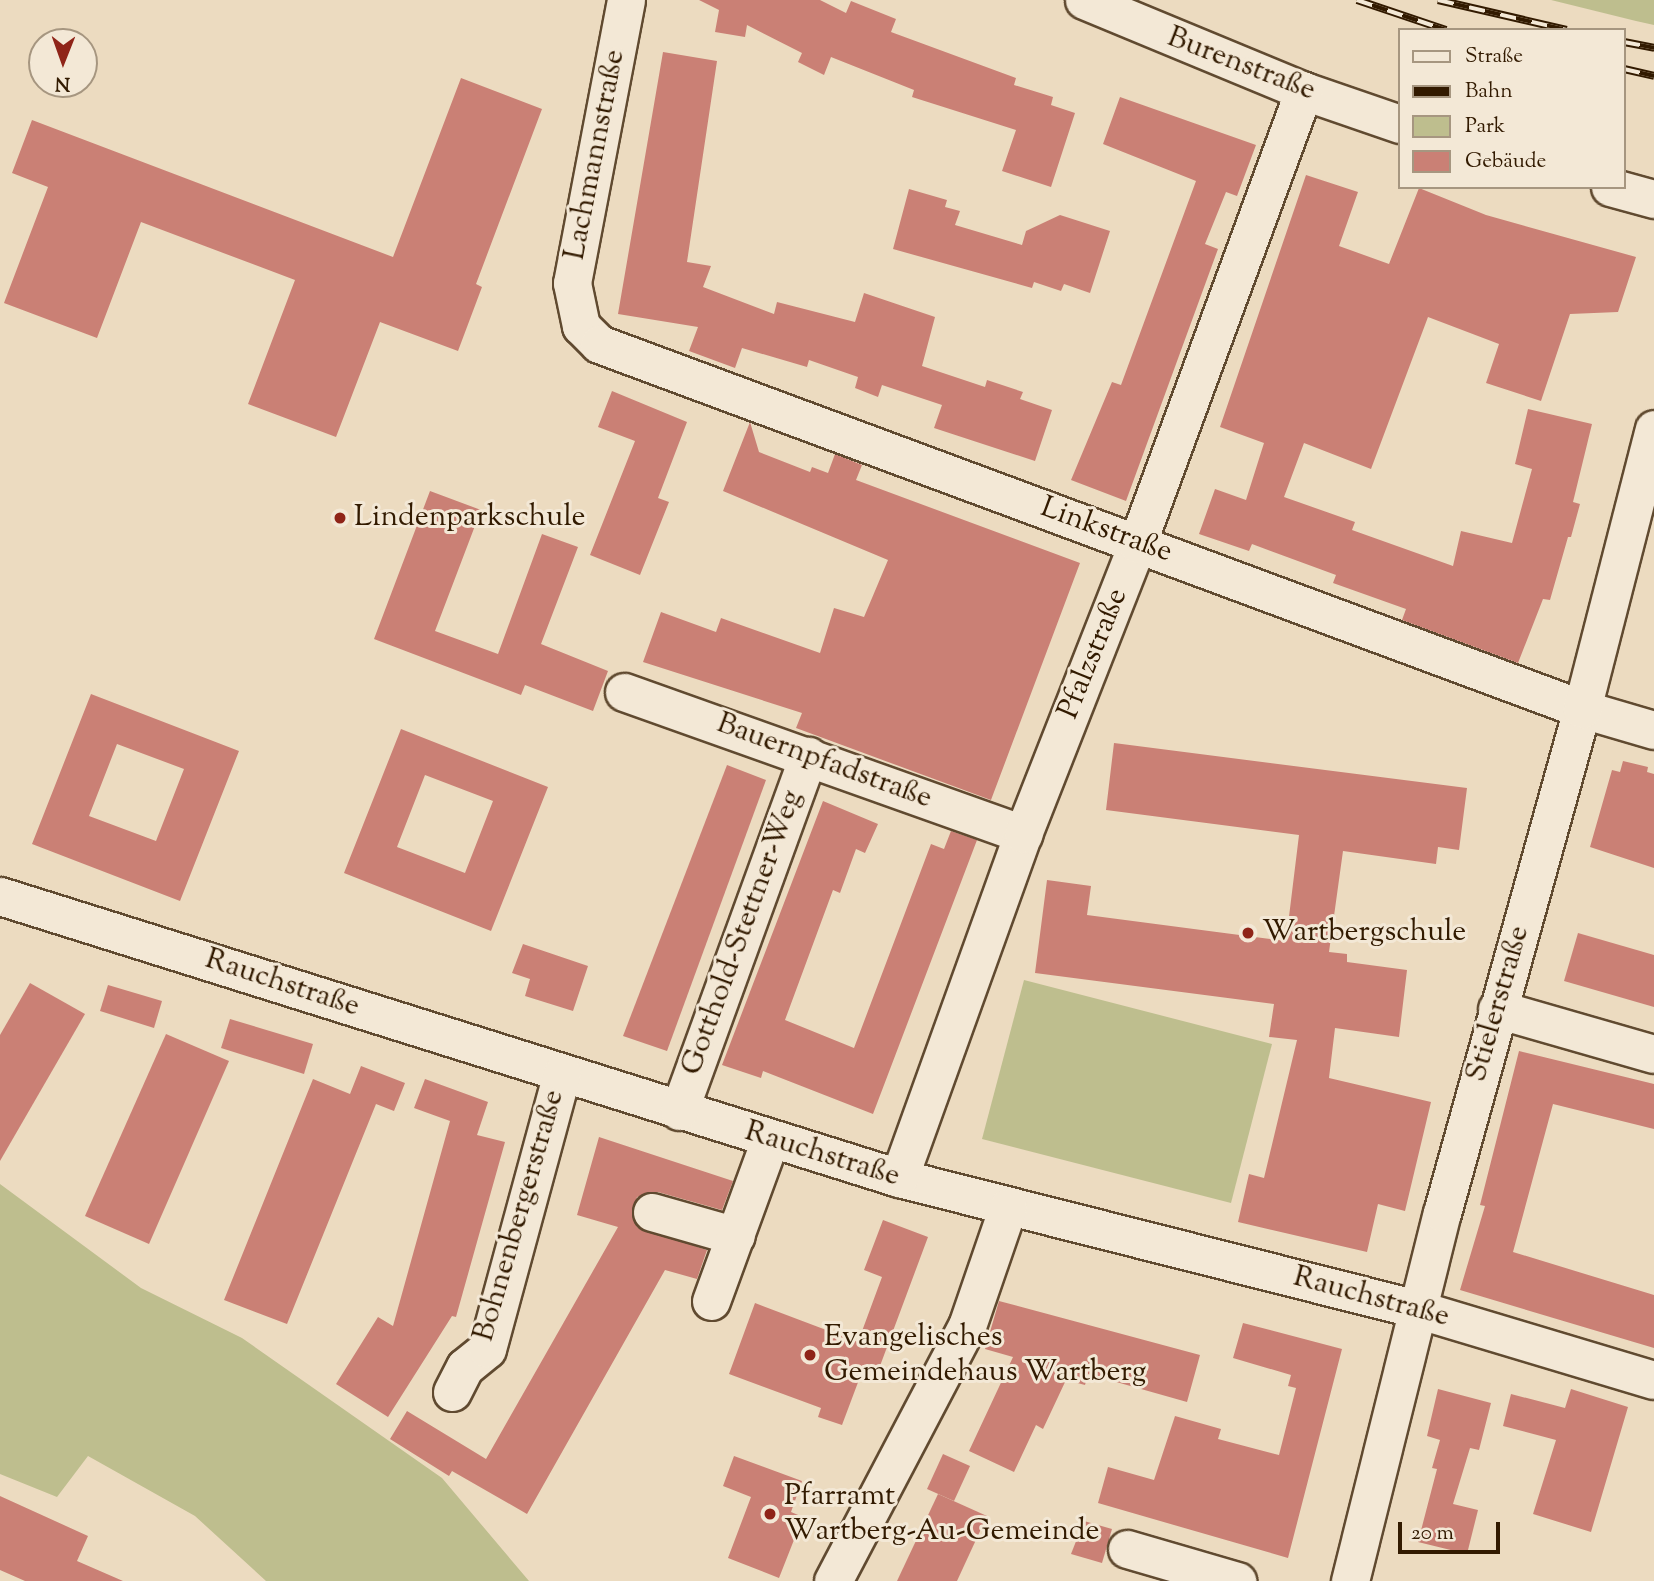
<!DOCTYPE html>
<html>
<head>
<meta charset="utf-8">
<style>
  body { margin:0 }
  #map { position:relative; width:1654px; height:1581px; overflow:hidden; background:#ecdbc0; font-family:"Sorts Mill Goudy",serif }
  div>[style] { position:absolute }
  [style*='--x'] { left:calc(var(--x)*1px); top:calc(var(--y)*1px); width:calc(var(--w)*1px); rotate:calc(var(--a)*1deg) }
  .green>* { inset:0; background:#bebe8e }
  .building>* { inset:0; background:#ca8075 }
  .roads { filter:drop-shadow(2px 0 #604a30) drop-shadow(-2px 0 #604a30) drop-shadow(0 2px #604a30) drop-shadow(0 -2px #604a30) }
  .minor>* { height:37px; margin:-18.5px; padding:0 18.5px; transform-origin:18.5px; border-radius:18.5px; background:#f3e8d6 }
  .rail>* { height:8px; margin-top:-4px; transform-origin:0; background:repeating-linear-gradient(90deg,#f3e8d6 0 16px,#321a00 0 32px); box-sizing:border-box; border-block:2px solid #321a00 }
  .dots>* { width:19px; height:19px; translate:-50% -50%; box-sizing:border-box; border:4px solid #f3e8d6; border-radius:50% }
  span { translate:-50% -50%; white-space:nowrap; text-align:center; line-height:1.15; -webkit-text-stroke:6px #f3e8d6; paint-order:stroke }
  .street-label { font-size:30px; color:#321a00 }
  .poi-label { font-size:30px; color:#321a00 }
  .left { translate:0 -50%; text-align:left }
  .legend { position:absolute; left:1398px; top:28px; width:228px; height:161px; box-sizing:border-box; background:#f3e8d6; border:2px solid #a69680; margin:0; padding:9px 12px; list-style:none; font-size:21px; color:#321a00 }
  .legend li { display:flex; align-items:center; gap:14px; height:35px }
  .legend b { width:35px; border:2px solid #a69680 }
  .north { position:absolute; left:28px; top:28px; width:70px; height:70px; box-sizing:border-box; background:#f3e8d6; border:2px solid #a69680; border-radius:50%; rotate:181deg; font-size:19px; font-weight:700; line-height:28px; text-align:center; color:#321a00 }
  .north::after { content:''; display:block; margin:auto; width:24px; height:32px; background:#8f2418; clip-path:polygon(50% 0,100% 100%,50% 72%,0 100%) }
  .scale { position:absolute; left:1398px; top:1522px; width:102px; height:32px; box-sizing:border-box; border:4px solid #321a00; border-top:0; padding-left:9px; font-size:21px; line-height:24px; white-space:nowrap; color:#321a00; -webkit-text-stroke:5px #f3e8d6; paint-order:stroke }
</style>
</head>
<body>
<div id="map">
  <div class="green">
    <div style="clip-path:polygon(1551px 0,1654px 0,1654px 25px,1636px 21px)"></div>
    <div style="clip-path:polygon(1024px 980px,1272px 1044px,1231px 1203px,982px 1139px)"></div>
    <div style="clip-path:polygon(0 1184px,141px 1288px,242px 1338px,442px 1478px,529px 1581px,266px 1581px,195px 1516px,88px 1456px,57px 1497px,0 1474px)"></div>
  </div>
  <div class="building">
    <div style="clip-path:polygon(699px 0,820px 0,846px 13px,851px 1px,896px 19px,891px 32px,1016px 78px,1014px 85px,1053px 97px,1051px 105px,1075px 113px,1051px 187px,1002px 171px,1016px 130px,912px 97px,914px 90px,831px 57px,824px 75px,798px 62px,802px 53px,747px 25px,745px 37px,715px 32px,719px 10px)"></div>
    <div style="clip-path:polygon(663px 52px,717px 61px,687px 262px,711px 266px,703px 287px,774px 314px,777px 302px,855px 322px,864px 293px,935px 317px,922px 366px,985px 387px,987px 380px,1023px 392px,1020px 399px,1052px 410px,1035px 461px,934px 428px,942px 405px,882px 385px,878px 397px,855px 388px,858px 377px,809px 360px,807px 367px,742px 348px,735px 368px,689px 351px,698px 327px,618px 314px)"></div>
    <div style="clip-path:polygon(461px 78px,542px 109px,476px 284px,482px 287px,458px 351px,380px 322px,336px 437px,248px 404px,295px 280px,141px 222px,97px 338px,4px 303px,48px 187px,12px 173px,32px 120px,393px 257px)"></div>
    <div style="clip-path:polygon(1120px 97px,1256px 145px,1237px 196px,1226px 192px,1205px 244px,1218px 249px,1126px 501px,1071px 480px,1112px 382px,1121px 385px,1196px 181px,1103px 144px)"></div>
    <div style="clip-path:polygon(1306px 175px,1358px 192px,1339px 246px,1389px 264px,1419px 188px,1486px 215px,1636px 257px,1618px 312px,1570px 314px,1541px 401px,1486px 383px,1499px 344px,1428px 317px,1371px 469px,1304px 443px,1284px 497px,1355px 522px,1352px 530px,1453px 566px,1461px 531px,1512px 543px,1532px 469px,1515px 464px,1528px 409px,1592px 424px,1573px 502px,1580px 504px,1571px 537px,1568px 537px,1550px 600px,1543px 599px,1518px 663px,1402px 620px,1406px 609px,1333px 583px,1336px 575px,1252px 544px,1249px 551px,1199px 534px,1215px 489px,1246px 500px,1264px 443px,1220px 427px)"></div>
    <div style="clip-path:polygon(909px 189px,947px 200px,945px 207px,960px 211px,955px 225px,1022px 245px,1026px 231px,1060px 215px,1110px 231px,1090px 293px,1064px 284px,1061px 291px,1034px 282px,1032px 288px,893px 249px)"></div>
    <div style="clip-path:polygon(612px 391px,687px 422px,658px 498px,669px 502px,640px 575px,590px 555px,635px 441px,598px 427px)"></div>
    <div style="clip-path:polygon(750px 422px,759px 452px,810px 472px,812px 467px,828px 473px,835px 454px,862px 465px,856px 480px,1080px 563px,991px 800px,796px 728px,802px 713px,643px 662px,661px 612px,716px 632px,721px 618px,820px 653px,834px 608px,864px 617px,888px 560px,723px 491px)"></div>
    <div style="clip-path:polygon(430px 491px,481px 510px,435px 631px,498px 654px,542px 534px,578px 547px,541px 644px,608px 671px,593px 711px,525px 685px,521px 695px,374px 639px)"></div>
    <div style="clip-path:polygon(evenodd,91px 694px,239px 751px,180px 901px,32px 844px,91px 694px,117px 744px,184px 769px,156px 841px,89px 816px,117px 744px)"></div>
    <div style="clip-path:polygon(evenodd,401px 729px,548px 787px,491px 931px,344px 873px,401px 729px,425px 775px,493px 801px,465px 873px,397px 847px,425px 775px)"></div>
    <div style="clip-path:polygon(1114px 743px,1467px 788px,1459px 850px,1438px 847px,1436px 864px,1343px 851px,1329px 952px,1347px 954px,1347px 962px,1407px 970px,1399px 1037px,1335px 1028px,1329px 1078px,1431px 1102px,1405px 1211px,1378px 1204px,1367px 1252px,1238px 1222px,1249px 1174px,1264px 1178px,1297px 1040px,1269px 1037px,1274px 1004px,1035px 973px,1047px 880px,1091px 886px,1087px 915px,1286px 941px,1299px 835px,1106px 810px)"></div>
    <div style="clip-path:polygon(1623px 761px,1648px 767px,1647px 772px,1654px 774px,1654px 868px,1590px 847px,1612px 770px,1620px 772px)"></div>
    <div style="clip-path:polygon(727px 765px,766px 780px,667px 1051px,623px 1036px)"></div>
    <div style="clip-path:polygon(823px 801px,878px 824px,865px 853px,856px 849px,840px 893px,833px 890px,785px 1020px,854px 1048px,931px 844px,944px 849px,951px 831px,977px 840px,873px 1114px,763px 1071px,761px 1078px,722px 1065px)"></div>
    <div style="clip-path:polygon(1578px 933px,1654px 955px,1654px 1007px,1564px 981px)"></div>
    <div style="clip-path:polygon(523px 944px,588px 966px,573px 1011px,525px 996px,530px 979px,512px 973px)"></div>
    <div style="clip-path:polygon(30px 983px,85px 1014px,0 1161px,0 1035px)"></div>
    <div style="clip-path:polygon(108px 985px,162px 1001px,154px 1028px,100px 1011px)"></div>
    <div style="clip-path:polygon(230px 1019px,313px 1044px,304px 1074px,221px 1048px)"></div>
    <div style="clip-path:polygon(166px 1034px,229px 1061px,149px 1244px,85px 1216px)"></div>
    <div style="clip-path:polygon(1519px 1051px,1654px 1084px,1654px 1129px,1553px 1104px,1513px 1252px,1654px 1295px,1654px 1348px,1460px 1290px,1485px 1206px,1480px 1205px)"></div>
    <div style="clip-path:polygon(361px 1066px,405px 1083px,394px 1111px,376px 1104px,287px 1324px,224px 1300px,313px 1079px,350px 1094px)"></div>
    <div style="clip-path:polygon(425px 1079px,488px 1102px,477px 1135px,505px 1142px,456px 1317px,452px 1316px,388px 1417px,336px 1384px,378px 1317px,393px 1326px,450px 1121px,414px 1108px)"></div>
    <div style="clip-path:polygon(599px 1137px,733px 1181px,722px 1210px,658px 1192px,637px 1197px,632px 1216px,637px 1227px,707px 1250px,697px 1279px,665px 1270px,527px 1514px,452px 1471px,449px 1476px,390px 1439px,407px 1411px,486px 1459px,618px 1227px,577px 1215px)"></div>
    <div style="clip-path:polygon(883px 1220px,928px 1237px,877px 1374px,863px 1369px,842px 1425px,818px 1417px,821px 1408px,729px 1374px,755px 1303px,858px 1342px,882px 1277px,864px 1270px)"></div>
    <div style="clip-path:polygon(999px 1301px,1200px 1355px,1187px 1402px,1088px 1374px,1085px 1385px,1066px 1380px,1043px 1429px,1036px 1425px,1014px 1472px,969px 1451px,1013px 1357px,985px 1349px)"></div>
    <div style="clip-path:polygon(1243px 1323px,1342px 1349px,1288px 1558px,1098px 1503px,1108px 1467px,1154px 1480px,1175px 1416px,1221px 1429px,1218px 1439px,1279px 1455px,1296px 1388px,1288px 1386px,1291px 1375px,1233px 1358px)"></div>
    <div style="clip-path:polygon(1438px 1389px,1491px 1403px,1479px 1450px,1470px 1448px,1453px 1504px,1478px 1510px,1467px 1554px,1418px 1542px,1437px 1469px,1432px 1468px,1440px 1440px,1427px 1436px)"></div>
    <div style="clip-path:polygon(1571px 1389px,1628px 1407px,1591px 1532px,1533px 1514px,1556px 1440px,1503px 1426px,1511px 1394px,1565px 1408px)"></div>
    <div style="clip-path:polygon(943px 1454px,970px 1466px,954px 1501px,927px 1489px)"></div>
    <div style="clip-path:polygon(734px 1456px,802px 1481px,791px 1512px,803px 1517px,779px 1578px,728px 1558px,751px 1497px,723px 1486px)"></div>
    <div style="clip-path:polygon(938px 1494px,987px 1516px,957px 1581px,897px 1581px)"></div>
    <div style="clip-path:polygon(0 1496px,88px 1536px,77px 1561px,123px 1581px,25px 1581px,0 1570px)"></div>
    <div style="clip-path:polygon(1084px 1521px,1112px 1529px,1102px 1563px,1071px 1554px)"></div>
  </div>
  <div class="roads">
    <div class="minor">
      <div style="--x:626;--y:0;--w:288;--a:100.8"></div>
      <div style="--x:572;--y:283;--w:44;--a:78.2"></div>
      <div style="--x:581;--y:326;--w:25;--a:45"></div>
      <div style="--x:599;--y:344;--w:1049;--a:20.37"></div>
      <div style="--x:1582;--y:709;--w:75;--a:16.3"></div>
      <div style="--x:1084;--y:0;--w:238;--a:22.5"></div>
      <div style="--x:1304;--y:91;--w:102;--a:19"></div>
      <div style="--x:1610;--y:187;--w:46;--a:15.3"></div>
      <div style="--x:624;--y:692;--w:424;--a:19.6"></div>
      <div style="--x:0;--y:896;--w:942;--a:17.42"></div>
      <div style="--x:899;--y:1178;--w:534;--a:14.19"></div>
      <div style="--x:1417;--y:1309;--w:247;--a:16.7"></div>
      <div style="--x:1497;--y:1009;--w:163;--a:16"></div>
      <div style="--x:679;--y:1111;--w:378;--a:-70"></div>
      <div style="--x:899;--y:1178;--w:366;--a:-70.2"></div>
      <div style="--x:1023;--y:834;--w:312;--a:-68.5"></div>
      <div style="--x:1137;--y:544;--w:483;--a:-69.8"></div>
      <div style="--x:652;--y:1212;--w:87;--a:15.9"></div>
      <div style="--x:711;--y:1301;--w:171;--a:-69.9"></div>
      <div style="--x:452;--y:1392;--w:28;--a:-63"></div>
      <div style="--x:465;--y:1367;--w:28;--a:-39"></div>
      <div style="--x:487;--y:1349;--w:286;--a:-74.8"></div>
      <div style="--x:1127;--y:1549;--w:115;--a:16.2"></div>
      <div style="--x:833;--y:1581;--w:288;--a:-62.3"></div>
      <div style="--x:967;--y:1326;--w:126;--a:-71"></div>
      <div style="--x:1350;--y:1581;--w:379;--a:-76"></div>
      <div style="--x:1442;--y:1213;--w:523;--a:-74.48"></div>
      <div style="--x:1582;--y:709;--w:289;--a:-75.6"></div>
    </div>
  </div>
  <div class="rail">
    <div style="--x:1357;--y:0;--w:94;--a:18.6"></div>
    <div style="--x:1438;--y:0;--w:132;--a:13.1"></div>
    <div style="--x:1624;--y:42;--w:31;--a:11"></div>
    <div style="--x:1624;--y:69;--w:31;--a:13"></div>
  </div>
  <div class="dots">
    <div style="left:340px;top:518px;background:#8f2418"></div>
    <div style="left:1248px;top:933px;background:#8f2418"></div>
    <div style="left:810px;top:1355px;background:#8f2418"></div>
    <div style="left:770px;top:1514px;background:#8f2418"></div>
  </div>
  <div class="street-label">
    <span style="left:1241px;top:65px;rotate:21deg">Burenstraße</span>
    <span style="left:596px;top:155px;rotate:-79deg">Lachmannstraße</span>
    <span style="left:1106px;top:531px;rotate:20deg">Linkstraße</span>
    <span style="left:1094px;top:654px;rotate:-68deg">Pfalzstraße</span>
    <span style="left:824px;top:762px;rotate:20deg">Bauernpfadstraße</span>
    <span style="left:743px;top:933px;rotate:-70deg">Gotthold-Stettner-Weg</span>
    <span style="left:282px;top:984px;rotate:18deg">Rauchstraße</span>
    <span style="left:1499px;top:1004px;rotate:-74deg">Stielerstraße</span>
    <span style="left:822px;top:1155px;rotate:17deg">Rauchstraße</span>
    <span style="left:520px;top:1216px;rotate:-74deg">Bohnenbergerstraße</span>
    <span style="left:1371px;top:1298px;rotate:15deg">Rauchstraße</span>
  </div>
  <div class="poi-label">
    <span class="left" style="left:354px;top:518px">Lindenparkschule</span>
    <span class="left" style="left:1262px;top:933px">Wartbergschule</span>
    <span class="left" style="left:824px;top:1355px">Evangelisches<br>Gemeindehaus Wartberg</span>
    <span class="left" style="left:784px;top:1514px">Pfarramt<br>Wartberg-Au-Gemeinde</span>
  </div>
  <ul class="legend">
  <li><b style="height:9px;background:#f3e8d6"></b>Straße</li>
  <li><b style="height:9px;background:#321a00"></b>Bahn</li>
  <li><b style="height:19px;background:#bebe8e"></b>Park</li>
  <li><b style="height:19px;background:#ca8075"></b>Gebäude</li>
  </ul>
  <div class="north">N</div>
  <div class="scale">20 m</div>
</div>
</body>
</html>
